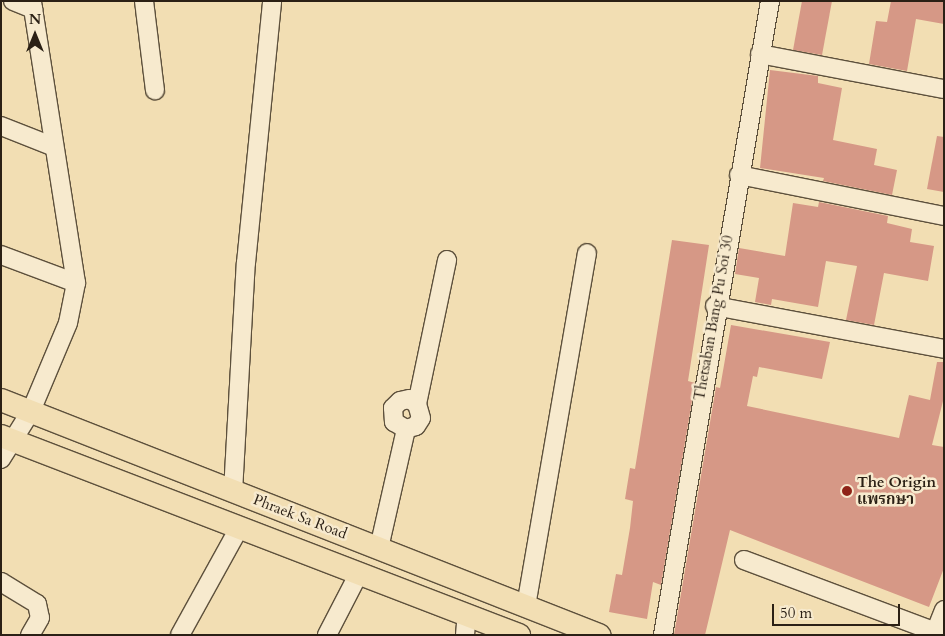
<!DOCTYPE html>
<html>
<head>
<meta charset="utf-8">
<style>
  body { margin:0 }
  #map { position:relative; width:945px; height:636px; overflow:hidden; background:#f2deb3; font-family:Cardo,"Noto Serif Thai",serif }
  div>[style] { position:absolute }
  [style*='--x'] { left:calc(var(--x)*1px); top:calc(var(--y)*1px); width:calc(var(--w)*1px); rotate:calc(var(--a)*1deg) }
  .building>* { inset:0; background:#d69886 }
  .roads { filter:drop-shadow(1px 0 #5d503c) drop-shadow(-1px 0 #5d503c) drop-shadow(0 1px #5d503c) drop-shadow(0 -1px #5d503c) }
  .minor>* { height:18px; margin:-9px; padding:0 9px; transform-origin:9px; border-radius:9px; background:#f7eace }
  .major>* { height:22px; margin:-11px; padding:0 11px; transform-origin:11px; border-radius:11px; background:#f2deb3 }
  .dots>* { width:14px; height:14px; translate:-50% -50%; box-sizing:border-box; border:2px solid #f7eace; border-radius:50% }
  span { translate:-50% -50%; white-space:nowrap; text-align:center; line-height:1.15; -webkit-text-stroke:5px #f7eace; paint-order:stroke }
  .street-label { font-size:15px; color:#2b2015 }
  .poi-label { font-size:15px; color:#2b2015; font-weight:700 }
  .left { translate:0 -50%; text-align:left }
  .frame { position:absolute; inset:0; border:2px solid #2b2015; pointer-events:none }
  .north { position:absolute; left:10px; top:10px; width:50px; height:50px; -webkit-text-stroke:4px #f7eace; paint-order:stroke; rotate:0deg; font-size:14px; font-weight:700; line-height:20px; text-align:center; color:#2b2015 }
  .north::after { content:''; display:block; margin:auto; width:18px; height:22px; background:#2b2015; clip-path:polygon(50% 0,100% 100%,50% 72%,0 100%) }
  .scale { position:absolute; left:772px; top:604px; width:128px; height:22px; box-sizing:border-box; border:2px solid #2b2015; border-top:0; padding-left:6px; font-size:15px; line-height:18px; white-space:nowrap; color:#2b2015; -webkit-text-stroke:4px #f7eace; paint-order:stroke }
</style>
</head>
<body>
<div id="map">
  <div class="building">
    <div style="clip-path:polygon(802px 1px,832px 1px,822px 55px,793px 50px)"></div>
    <div style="clip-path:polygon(891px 1px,944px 1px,944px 24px,916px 19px,907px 71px,869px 64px,876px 21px,887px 22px)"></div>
    <div style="clip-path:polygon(770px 70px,818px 76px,818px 83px,842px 88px,833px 140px,877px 149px,874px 165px,897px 170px,892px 195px,823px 181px,824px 178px,760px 168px)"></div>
    <div style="clip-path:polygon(937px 136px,944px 137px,944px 192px,927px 189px)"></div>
    <div style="clip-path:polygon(819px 202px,888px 216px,887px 223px,912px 229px,910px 242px,934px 246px,928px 281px,884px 273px,874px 325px,846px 320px,857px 266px,826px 261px,818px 307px,772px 299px,771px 305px,755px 302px,759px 278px,735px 274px,739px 248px,785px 256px,793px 203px,818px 207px)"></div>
    <div style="clip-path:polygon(672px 240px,709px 245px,688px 381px,695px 383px,661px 585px,653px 582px,647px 619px,609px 612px,616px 574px,622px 575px,630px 528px,633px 501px,625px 499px,630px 468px,635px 469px)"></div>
    <div style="clip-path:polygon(731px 325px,830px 342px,822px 379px,759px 367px,757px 377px,753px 376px,747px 406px,899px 438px,909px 395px,930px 400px,937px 362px,944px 362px,944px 397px,932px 445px,944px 447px,944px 568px,929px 607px,730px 530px,705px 635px,674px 635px,716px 387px,720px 388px)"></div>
  </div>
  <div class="roads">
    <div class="minor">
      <div style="--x:13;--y:1;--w:22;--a:22"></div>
      <div style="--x:144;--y:1;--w:90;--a:83"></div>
      <div style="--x:760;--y:54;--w:187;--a:10.8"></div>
      <div style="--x:1;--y:126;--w:57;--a:21.6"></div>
      <div style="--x:739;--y:175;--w:209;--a:11.3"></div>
      <div style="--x:1;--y:255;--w:80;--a:20.5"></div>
      <div style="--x:715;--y:306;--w:233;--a:10.6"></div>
      <div style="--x:417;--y:404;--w:9;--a:-148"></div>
      <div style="--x:409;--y:399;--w:9;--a:167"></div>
      <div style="--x:400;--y:401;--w:10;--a:135"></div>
      <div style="--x:393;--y:408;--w:14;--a:86"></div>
      <div style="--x:394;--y:422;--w:14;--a:30"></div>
      <div style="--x:406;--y:429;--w:10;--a:-17"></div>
      <div style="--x:416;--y:426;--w:9;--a:-58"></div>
      <div style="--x:421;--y:418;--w:15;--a:-106"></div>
      <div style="--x:417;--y:404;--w:147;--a:-78.2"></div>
      <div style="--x:1;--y:459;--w:57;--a:-58"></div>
      <div style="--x:31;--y:411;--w:95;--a:-67.2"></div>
      <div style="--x:68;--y:323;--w:41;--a:-78.7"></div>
      <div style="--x:76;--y:283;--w:285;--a:-98.9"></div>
      <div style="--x:233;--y:492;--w:229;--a:-86.8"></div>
      <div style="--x:246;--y:263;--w:263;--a:-84.3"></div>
      <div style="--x:379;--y:548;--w:122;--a:-77.2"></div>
      <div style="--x:744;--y:560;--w:214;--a:20.6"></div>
      <div style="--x:1;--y:582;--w:42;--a:31.4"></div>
      <div style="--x:37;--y:604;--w:14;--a:78"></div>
      <div style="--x:40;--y:618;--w:20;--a:120"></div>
      <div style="--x:526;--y:606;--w:358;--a:-80.2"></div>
      <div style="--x:180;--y:635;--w:122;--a:-61.1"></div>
      <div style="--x:327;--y:635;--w:70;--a:-62.7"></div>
      <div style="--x:465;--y:635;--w:21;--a:-85"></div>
      <div style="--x:663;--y:635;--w:643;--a:-80.42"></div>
      <div style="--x:934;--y:635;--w:27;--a:-68"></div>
    </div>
    <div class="major">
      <div style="--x:1;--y:400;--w:643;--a:21.45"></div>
      <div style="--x:1;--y:436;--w:555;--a:21.02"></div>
    </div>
  </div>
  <div class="dots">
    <div style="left:847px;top:491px;background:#8f2418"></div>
  </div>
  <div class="street-label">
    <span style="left:714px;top:318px;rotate:-80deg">Thetsaban Bang Pu Soi 30</span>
    <span style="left:300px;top:517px;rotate:21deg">Phraek Sa Road</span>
  </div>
  <div class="poi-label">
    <span class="left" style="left:857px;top:491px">The Origin<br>แพรกษา</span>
  </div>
  <div class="frame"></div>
  <div class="north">N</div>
  <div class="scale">50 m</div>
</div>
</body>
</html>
